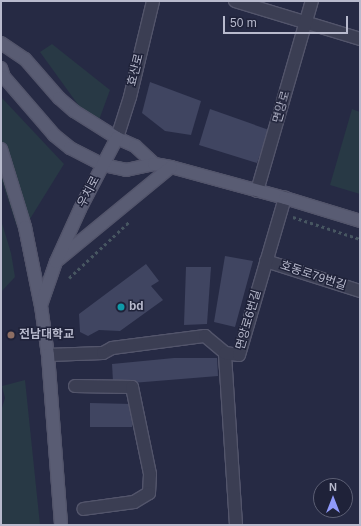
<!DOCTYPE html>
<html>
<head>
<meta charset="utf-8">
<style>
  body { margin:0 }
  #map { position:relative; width:361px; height:526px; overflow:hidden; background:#262a44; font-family:Arial,"Noto Sans KR",sans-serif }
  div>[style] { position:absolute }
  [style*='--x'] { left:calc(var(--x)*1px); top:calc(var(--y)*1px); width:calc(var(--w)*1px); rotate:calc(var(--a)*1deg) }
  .green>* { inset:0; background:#283945 }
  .building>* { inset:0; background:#404561 }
  .path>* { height:2.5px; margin-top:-1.25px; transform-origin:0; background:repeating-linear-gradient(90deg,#475661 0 3px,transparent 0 6px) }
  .roads { filter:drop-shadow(1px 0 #53556b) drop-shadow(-1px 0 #53556b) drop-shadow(0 1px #53556b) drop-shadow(0 -1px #53556b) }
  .minor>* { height:12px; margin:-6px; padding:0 6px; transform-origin:6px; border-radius:6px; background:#3b3e53 }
  .major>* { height:12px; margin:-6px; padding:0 6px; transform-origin:6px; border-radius:6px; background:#595c73 }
  .dots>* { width:11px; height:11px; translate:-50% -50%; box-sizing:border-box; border:2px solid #1f2239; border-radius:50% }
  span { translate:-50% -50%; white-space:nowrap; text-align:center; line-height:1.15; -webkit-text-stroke:3px #1f2239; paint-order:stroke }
  .street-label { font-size:12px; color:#b8bacd }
  .poi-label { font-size:12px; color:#b8bacd; font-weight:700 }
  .left { translate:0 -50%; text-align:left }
  .frame { position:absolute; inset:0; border:2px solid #b8bacd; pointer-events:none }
  .north { position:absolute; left:313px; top:478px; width:40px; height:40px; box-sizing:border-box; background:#1f2239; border:1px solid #5c5f74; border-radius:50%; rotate:0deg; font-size:11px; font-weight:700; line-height:16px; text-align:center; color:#b8bacd }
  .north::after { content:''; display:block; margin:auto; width:14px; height:18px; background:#8f99fb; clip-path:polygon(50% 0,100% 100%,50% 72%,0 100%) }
  .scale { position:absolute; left:223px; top:16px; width:125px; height:18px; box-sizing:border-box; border:2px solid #b8bacd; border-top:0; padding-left:5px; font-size:12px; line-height:14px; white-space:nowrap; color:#b8bacd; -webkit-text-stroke:3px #1f2239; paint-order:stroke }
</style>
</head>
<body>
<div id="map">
  <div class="green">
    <div style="clip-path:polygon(52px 44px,110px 90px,99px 120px,79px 106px,40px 52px)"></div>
    <div style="clip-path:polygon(1px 97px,64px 164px,25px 227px,17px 227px,1px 178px)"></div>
    <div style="clip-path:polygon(352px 109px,360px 112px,360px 194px,330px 185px)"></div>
    <div style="clip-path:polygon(1px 220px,11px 253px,15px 277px,1px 292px)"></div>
    <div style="clip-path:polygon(25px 380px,40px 525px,1px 525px,1px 411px,5px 398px,2px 386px)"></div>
  </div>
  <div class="building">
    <div style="clip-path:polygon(150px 82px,201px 101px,191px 135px,165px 131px,142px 113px)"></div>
    <div style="clip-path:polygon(210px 109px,269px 130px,257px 163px,199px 145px)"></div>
    <div style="clip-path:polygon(225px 256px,253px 261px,235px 327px,214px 322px)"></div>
    <div style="clip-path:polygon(146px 264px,159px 281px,151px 286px,163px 300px,120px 331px,99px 330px,88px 336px,80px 332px,79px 314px)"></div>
    <div style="clip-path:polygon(186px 267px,211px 267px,207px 324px,184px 325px)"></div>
    <div style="clip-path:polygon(174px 358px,217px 358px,218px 376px,132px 383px,113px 381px,112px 364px)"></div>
    <div style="clip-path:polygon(90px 403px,132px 404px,132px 427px,90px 427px)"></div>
  </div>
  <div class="path">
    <div style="--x:293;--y:217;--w:71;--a:18.2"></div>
    <div style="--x:69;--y:278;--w:83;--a:-43.1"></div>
  </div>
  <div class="roads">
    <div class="minor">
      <div style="--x:235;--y:1;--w:131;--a:16.9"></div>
      <div style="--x:117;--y:138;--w:43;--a:-72.4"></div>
      <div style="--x:130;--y:97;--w:99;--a:-76.5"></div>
      <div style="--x:257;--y:191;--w:198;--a:-73.9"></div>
      <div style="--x:266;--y:261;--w:99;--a:17.7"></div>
      <div style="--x:48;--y:355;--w:55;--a:-2.1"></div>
      <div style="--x:103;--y:353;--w:10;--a:-29"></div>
      <div style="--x:112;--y:348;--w:94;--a:-7.4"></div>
      <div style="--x:205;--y:336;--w:26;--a:40"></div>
      <div style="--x:75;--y:386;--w:57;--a:1"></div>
      <div style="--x:132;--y:387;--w:89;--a:78.3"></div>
      <div style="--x:150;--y:474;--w:19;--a:93"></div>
      <div style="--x:149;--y:493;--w:17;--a:149"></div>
      <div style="--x:134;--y:502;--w:51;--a:172.2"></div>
      <div style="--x:236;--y:525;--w:172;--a:-93.7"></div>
      <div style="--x:225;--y:353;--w:14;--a:8"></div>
      <div style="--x:239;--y:355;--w:164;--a:-73.7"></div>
    </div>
    <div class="major">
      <div style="--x:1;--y:43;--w:29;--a:34"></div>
      <div style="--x:25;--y:59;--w:52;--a:48.9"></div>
      <div style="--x:59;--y:98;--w:20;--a:41"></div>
      <div style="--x:74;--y:111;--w:51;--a:32.1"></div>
      <div style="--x:117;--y:138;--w:20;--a:24"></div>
      <div style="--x:135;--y:146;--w:26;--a:43"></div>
      <div style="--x:1;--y:68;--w:9;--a:72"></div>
      <div style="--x:4;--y:77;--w:77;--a:49.2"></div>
      <div style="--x:54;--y:135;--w:21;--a:39"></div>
      <div style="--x:70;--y:148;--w:37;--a:27"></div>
      <div style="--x:103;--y:165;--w:24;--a:12"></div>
      <div style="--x:126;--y:170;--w:29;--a:-12"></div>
      <div style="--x:154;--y:164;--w:17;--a:10"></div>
      <div style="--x:171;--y:167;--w:118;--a:15.2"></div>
      <div style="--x:285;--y:198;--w:78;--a:17"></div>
      <div style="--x:1;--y:149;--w:82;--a:72.9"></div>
      <div style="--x:25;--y:227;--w:81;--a:78.6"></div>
      <div style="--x:41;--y:306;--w:49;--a:81.9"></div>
      <div style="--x:48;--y:355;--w:170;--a:85.6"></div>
      <div style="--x:59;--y:259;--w:145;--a:-39.4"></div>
      <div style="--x:41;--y:305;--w:46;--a:-70.8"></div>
      <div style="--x:56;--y:262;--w:58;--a:-65.6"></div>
      <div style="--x:80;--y:209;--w:80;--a:-62.5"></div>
    </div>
  </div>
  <div class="dots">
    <div style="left:121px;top:307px;background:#0f9aa8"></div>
    <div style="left:11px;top:335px;background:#8d6e63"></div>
  </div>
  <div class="street-label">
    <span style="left:136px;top:70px;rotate:-76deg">효산로</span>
    <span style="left:282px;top:107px;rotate:-74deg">면앙로</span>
    <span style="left:89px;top:192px;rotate:-62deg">우치로</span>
    <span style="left:313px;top:276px;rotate:18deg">호동로79번길</span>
    <span style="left:249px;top:320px;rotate:-74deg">면앙로6번길</span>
  </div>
  <div class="poi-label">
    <span class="left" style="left:129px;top:307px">bd</span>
    <span class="left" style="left:19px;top:335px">전남대학교</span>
  </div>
  <div class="frame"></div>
  <div class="north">N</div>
  <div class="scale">50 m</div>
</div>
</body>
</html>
